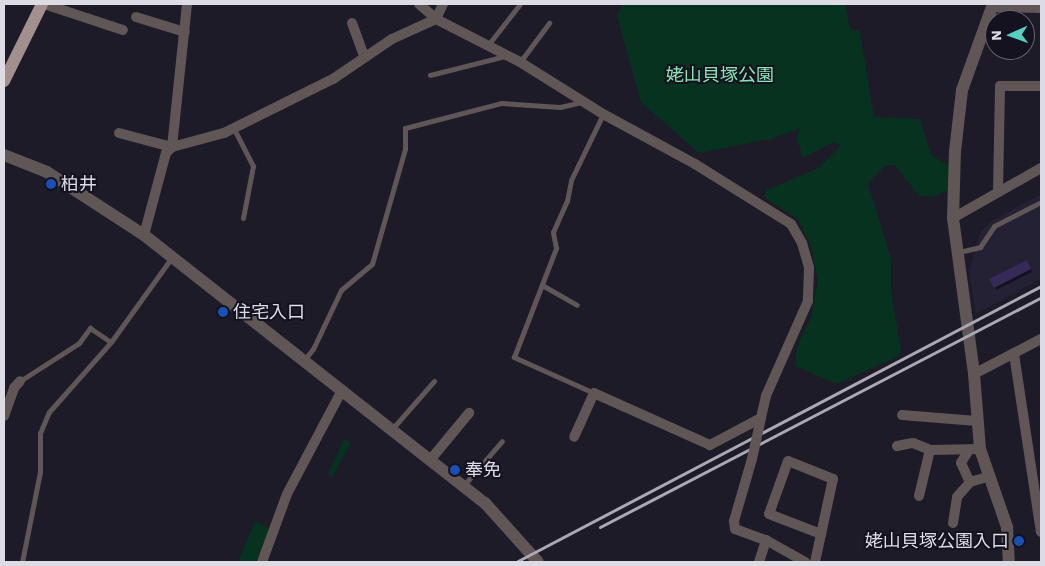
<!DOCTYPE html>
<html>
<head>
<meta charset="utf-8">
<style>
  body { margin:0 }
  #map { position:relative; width:1045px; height:566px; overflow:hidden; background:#1d1b28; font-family:"Work Sans","Noto Sans JP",sans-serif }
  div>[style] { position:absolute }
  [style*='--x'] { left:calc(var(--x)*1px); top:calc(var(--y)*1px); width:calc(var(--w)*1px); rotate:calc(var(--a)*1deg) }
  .built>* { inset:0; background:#242134 }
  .green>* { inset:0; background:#07321f }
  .shadow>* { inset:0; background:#0007 }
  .building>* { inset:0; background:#352a58 }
  .service>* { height:5px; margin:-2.5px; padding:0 2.5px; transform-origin:2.5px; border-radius:2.5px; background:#5f5655 }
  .minor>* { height:10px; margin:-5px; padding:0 5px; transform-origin:5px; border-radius:5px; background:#5f5655 }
  .tertiary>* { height:12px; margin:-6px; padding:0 6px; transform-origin:6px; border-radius:6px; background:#5f5655 }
  .primary>* { height:12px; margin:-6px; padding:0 6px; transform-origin:6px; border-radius:6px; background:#a2908e }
  .rail>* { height:3px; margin:-1.5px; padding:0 1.5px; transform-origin:1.5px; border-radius:1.5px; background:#aaa9b3 }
  .minor-bridge>* { height:10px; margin:-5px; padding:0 5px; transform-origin:5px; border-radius:5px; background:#5f5655 }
  .dots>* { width:14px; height:14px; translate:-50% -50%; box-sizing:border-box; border:2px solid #14121f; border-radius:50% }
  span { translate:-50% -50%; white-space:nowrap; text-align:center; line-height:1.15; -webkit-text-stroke:4px #14121f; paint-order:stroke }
  .park-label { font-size:18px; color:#8be4b3 }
  .poi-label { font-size:18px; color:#dddce5 }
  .left { translate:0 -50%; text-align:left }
  .right { translate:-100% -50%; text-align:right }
  .frame { position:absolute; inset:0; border:5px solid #dddce5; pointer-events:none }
  .north { position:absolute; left:985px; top:10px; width:50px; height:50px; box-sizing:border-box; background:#14121f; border:1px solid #64636e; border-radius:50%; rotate:268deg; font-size:14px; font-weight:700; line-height:20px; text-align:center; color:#dddce5 }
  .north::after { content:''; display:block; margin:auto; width:18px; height:22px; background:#57cec2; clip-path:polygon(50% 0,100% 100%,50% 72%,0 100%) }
</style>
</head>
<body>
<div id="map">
  <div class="built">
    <div style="clip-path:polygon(1041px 194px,1041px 279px,976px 314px,969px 271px,981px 231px,993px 220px)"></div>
  </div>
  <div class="green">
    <div style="clip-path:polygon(623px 4px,845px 4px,850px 29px,860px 31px,874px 117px,920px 119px,931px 155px,950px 166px,948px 190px,932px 197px,919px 196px,895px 165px,886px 165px,868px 183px,891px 259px,891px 290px,901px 351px,899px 356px,837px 384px,795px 366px,797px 346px,811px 318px,818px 280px,812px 249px,798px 219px,765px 198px,766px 190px,819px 168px,841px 145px,834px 142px,803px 158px,797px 139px,800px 128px,771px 139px,699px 153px,641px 102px,617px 16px)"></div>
    <div style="clip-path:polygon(344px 439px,351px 443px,332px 477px,328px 474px)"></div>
    <div style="clip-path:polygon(255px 521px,266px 526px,269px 531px,256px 562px,238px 562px)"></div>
  </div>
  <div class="shadow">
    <div style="clip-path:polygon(1027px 262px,1032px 272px,996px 290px,991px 279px)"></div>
  </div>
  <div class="building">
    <div style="clip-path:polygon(1027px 260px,1031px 269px,994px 288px,989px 279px)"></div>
  </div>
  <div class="service">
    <div style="--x:488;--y:45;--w:52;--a:-52"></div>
    <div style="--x:520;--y:62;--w:49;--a:-53.4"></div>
    <div style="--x:430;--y:75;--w:77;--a:-14.2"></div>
    <div style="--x:234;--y:129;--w:42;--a:62.8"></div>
    <div style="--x:253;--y:166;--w:53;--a:100.9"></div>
    <div style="--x:959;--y:252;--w:22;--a:-13"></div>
    <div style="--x:980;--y:247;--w:25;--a:-56"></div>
    <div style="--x:994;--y:226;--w:53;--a:-27.1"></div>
    <div style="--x:542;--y:285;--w:40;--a:29.7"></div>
    <div style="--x:304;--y:360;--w:14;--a:-51"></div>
    <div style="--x:313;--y:349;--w:65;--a:-64.6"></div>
    <div style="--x:341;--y:290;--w:40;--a:-40"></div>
    <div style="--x:372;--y:264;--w:120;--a:-74"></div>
    <div style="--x:405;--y:149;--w:21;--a:-90"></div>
    <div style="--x:405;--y:128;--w:99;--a:-14.6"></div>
    <div style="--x:501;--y:103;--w:59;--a:3.9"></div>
    <div style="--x:560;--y:107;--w:23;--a:-13"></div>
    <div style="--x:20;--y:381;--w:70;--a:-32.8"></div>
    <div style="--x:79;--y:343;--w:19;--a:-54"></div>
    <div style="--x:90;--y:328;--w:25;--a:34"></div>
    <div style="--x:594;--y:393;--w:88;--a:-155.8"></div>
    <div style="--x:514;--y:357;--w:117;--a:-68.9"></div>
    <div style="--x:556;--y:248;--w:16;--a:-101"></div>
    <div style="--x:553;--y:232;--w:34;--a:-66"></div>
    <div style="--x:567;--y:201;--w:21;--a:-79"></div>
    <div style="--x:571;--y:180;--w:73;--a:-64.1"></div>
    <div style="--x:392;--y:429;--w:64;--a:-48.8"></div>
    <div style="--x:464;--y:485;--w:58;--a:-49.2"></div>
    <div style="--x:22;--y:562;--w:92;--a:-78.7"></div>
    <div style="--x:40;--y:472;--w:39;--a:-90"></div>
    <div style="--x:40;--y:433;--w:23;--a:-67"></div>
    <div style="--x:49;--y:412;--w:94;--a:-48.5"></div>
    <div style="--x:111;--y:342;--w:105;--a:-54.3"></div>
  </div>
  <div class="minor">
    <div style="--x:44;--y:4;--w:83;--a:18.2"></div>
    <div style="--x:419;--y:4;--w:23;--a:41"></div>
    <div style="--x:436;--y:19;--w:94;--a:27.1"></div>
    <div style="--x:520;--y:62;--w:98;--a:32.1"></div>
    <div style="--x:603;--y:114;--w:105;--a:28.5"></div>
    <div style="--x:695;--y:164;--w:113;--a:32"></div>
    <div style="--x:791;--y:224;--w:22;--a:60"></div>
    <div style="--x:802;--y:243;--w:26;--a:74"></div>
    <div style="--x:809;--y:268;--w:33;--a:92"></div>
    <div style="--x:808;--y:301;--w:104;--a:113.9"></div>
    <div style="--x:766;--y:396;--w:23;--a:103"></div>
    <div style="--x:761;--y:418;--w:58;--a:152.1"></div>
    <div style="--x:710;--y:445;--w:127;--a:-155.9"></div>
    <div style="--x:594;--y:393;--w:48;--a:114.4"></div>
    <div style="--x:993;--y:7;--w:48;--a:1.2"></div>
    <div style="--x:136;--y:17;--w:51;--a:17"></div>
    <div style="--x:352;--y:23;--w:35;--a:70"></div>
    <div style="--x:119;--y:133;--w:55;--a:14.8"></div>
    <div style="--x:172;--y:147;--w:144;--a:-84"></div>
    <div style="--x:998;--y:192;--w:106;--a:-88.9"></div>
    <div style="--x:1000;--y:86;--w:41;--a:0"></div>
    <div style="--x:953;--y:218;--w:101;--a:-29.6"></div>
    <div style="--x:144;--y:235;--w:85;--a:-75"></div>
    <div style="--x:166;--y:153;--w:8;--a:-45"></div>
    <div style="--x:172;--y:147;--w:54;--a:-15.1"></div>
    <div style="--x:224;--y:133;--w:122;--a:-26.4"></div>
    <div style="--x:333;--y:79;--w:71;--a:-34.1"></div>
    <div style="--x:392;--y:39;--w:48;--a:-24.4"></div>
    <div style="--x:436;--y:19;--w:17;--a:-65"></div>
    <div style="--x:1014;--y:354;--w:180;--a:81.4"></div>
    <div style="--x:974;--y:374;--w:76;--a:-27.6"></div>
    <div style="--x:902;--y:415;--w:75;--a:4.6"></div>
    <div style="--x:4;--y:416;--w:30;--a:-70"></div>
    <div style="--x:14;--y:388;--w:9;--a:-49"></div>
    <div style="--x:897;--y:446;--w:16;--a:-11"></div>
    <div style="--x:913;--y:443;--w:18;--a:22"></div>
    <div style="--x:969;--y:450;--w:15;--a:122"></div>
    <div style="--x:961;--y:463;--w:21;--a:65"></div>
    <div style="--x:431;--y:459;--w:60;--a:-50.4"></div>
    <div style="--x:752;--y:459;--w:65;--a:106.2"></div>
    <div style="--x:734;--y:521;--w:8;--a:83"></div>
    <div style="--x:735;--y:529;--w:33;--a:20"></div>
    <div style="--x:766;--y:540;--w:45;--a:29.4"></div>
    <div style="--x:919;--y:496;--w:47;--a:-76.6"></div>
    <div style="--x:930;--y:450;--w:50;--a:-1.1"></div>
    <div style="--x:953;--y:523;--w:26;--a:-81"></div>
    <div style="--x:957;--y:497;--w:20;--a:-49"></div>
    <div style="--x:970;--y:482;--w:18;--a:-16"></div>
    <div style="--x:262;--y:562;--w:72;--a:-69.8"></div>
    <div style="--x:287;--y:494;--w:118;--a:-62.1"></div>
    <div style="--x:759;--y:562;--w:23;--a:-72"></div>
    <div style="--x:815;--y:562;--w:85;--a:-77.8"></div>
    <div style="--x:833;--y:479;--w:48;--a:-158.2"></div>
    <div style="--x:788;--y:461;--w:56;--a:109.7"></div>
    <div style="--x:769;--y:514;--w:56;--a:21"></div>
  </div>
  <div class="tertiary">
    <div style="--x:993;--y:4;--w:91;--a:109.8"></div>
    <div style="--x:962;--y:90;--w:61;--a:96.5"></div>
    <div style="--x:955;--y:151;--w:67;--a:91.7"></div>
    <div style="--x:953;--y:218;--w:157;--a:82.3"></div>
    <div style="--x:974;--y:374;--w:75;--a:85.4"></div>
    <div style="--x:980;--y:449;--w:83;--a:70.9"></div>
    <div style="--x:1007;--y:527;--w:35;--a:87"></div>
    <div style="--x:4;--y:155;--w:46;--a:21.6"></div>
    <div style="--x:47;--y:172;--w:116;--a:33"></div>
    <div style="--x:144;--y:235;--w:434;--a:38.2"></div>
    <div style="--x:485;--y:503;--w:79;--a:48.1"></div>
  </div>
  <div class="primary">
    <div style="--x:4;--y:81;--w:86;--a:-63.7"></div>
  </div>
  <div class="rail">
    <div style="--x:600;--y:527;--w:497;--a:-27.5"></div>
    <div style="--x:516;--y:562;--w:593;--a:-27.73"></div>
  </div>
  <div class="minor-bridge">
    <div style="--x:752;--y:459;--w:42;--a:-77.6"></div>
  </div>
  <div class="dots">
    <div style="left:51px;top:184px;background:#1a4fb4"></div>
    <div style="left:223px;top:312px;background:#1a4fb4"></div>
    <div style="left:455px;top:470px;background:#1a4fb4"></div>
    <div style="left:1019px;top:541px;background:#1a4fb4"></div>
  </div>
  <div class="park-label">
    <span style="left:720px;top:75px">姥山貝塚公園</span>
  </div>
  <div class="poi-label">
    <span class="left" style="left:61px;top:184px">柏井</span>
    <span class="left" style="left:233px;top:312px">住宅入口</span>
    <span class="left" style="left:465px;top:470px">奉免</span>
    <span class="right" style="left:1009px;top:541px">姥山貝塚公園入口</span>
  </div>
  <div class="frame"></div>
  <div class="north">N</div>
</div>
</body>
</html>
